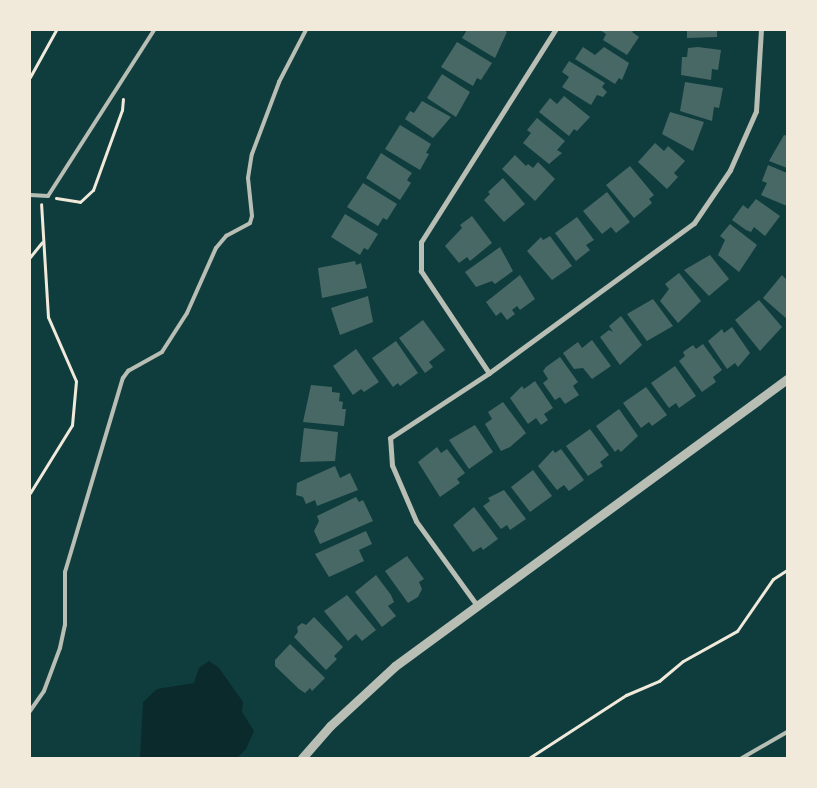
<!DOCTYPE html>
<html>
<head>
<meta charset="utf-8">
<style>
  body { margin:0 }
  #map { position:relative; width:817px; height:788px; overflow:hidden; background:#0f3d3e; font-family:Lato,sans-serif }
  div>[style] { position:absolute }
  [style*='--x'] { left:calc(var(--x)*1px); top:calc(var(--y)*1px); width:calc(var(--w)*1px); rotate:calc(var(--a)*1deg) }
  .water>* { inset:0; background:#0a2a2b }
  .building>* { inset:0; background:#486865 }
  .path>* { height:3px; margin:-1.5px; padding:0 1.5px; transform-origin:1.5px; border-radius:1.5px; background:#f1e9da }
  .service>* { height:4px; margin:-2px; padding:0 2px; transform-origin:2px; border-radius:2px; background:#b8beb3 }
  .minor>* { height:5px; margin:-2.5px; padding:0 2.5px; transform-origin:2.5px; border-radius:2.5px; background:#b8beb3 }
  .tertiary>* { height:9px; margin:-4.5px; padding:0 4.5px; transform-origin:4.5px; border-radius:4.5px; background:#b8beb3 }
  span { translate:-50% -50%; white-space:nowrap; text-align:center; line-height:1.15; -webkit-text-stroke:4px #f1e9da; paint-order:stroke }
  .frame { position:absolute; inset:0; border:31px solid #f1e9da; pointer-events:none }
</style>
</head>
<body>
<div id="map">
  <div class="water">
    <div style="clip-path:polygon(209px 661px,219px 668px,243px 702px,242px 712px,254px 731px,246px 749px,237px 758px,140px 758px,143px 702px,157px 689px,194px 683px,199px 668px)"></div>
  </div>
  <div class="building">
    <div style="clip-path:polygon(467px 30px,503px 30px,507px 32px,495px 58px,462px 38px)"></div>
    <div style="clip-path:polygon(600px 30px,634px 30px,632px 32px,639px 37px,627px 55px,603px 40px,606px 34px)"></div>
    <div style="clip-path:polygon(687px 30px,717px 30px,717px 37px,687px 38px)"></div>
    <div style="clip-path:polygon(457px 42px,492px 63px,481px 80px,477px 78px,473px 86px,441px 67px)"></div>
    <div style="clip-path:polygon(583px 47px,595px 55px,604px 47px,629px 63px,622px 80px,619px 78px,615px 84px,575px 59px)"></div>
    <div style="clip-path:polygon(698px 47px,721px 50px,718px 70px,712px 69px,711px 80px,681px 75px,682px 57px,687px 57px,688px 48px)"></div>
    <div style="clip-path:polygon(569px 61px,605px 83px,602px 87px,607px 92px,603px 97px,597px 95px,591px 105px,562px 87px,569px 77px,562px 72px)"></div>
    <div style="clip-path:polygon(442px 74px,470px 92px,456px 117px,427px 98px)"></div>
    <div style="clip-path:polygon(685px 82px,723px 88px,719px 108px,714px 107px,712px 121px,680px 111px)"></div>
    <div style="clip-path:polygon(564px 96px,590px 117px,577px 131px,574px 129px,569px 136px,539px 112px,550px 98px,557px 104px)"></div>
    <div style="clip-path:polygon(422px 101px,451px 117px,433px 138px,405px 119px,410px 111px,414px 113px)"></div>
    <div style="clip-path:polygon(670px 112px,704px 122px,693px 151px,662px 134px)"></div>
    <div style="clip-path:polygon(537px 118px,565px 141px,557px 150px,562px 153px,549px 164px,523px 143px,531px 133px,527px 130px)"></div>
    <div style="clip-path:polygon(400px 125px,431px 144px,426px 153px,429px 154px,420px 170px,385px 149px)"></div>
    <div style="clip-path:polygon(784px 135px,787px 136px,787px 168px,769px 161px)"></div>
    <div style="clip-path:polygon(655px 143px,664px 151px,668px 146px,685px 161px,674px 173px,678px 177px,667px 189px,638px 162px)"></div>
    <div style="clip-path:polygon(381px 153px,412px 173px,407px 180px,411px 183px,400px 200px,366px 178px)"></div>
    <div style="clip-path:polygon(515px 155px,526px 166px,528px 164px,533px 168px,538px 162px,555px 179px,535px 201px,502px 169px)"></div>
    <div style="clip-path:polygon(768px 165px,787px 173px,787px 206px,761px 195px,767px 183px,762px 181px)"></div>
    <div style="clip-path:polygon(630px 166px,654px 195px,649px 199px,652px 203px,634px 218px,606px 185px)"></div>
    <div style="clip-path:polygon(503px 178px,525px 204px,504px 222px,484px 200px,490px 194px,488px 192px)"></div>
    <div style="clip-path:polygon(363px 183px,397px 204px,387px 220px,383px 218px,378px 226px,347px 207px)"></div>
    <div style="clip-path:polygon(607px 192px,630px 222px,616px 233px,611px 227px,602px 234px,583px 211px)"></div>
    <div style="clip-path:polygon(756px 199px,780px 216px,765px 236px,754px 227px,751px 232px,746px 230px,732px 220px,743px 205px,748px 209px)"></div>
    <div style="clip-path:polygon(345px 214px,378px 234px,368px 250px,364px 248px,360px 255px,331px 237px)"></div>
    <div style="clip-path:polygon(472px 216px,492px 243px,470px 261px,467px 257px,459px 263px,445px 246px,462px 228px,460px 225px)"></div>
    <div style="clip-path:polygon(577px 217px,594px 240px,586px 245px,590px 250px,576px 261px,555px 233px)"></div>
    <div style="clip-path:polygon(730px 224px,757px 245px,739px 272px,718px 255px,725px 240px,720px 236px)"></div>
    <div style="clip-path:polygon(550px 236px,572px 266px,552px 280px,527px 251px,541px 237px,543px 240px)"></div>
    <div style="clip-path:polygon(500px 247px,513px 271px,495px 284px,492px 281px,476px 287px,465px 272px)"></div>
    <div style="clip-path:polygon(710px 255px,729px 279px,709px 296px,684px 270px)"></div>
    <div style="clip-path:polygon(355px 261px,356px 265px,361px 263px,367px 288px,322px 298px,318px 268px)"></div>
    <div style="clip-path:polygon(679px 273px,701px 301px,678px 323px,660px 301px,669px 289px,665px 284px)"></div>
    <div style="clip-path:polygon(520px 275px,535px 299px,520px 310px,517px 306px,512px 310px,515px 314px,507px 320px,501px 312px,496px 316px,486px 302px)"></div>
    <div style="clip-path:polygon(782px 275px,787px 280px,787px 319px,763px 298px)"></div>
    <div style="clip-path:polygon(368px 296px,373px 322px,340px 335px,331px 308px)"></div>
    <div style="clip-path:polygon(653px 299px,673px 326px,647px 341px,627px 314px)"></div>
    <div style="clip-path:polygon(759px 300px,782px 327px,760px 351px,735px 320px)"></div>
    <div style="clip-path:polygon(621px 316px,642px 345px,620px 365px,600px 337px,609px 330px,613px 332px,609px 326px)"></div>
    <div style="clip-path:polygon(423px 320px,445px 350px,429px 362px,433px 367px,425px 373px,399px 338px)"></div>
    <div style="clip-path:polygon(732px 327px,750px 353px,738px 367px,735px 363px,727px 369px,708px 341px,722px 329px,724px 333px)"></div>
    <div style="clip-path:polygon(592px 340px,611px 366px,592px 379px,583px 368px,574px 369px,563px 353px,578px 342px,582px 348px)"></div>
    <div style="clip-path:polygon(396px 341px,418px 373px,400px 386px,398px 383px,393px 387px,372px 358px)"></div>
    <div style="clip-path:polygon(703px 344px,722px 370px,713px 377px,716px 382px,702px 392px,679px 361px,685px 356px,683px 352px,693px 345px,696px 349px)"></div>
    <div style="clip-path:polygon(356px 349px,379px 382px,364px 392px,361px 389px,353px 395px,333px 366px)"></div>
    <div style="clip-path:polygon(560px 357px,578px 382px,573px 386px,579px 395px,565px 404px,560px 397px,555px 400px,543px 383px,548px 379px,543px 371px,546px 367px)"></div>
    <div style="clip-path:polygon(675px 366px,696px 396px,679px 408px,676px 403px,669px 408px,651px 383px)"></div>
    <div style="clip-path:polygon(535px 381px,553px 408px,544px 414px,548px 420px,541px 425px,536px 418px,528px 424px,510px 398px,522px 386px,524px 389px)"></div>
    <div style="clip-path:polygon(311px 385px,332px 387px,332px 392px,340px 393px,339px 401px,343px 402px,342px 409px,346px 409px,344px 426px,303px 422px)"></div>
    <div style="clip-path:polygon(646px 387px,667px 415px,652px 426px,649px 422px,641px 428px,623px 403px)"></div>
    <div style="clip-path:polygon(503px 402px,526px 433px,510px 447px,501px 451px,485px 424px,492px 419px,488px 412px)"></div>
    <div style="clip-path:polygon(619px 409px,638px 436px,621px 452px,618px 449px,615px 452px,596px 426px)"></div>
    <div style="clip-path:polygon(475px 425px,493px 452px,469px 469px,449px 440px)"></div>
    <div style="clip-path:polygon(304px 428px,338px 432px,335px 461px,300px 462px)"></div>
    <div style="clip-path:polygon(590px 429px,609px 455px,600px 462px,603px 466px,588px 476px,566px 446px)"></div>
    <div style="clip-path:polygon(437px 447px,441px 453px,447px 449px,465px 473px,457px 479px,460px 483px,440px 497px,418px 462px)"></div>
    <div style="clip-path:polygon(561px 449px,584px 480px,569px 491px,564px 485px,557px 490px,538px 466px,553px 450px,555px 453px)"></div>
    <div style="clip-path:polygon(335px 466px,340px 478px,350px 473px,358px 490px,317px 506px,315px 500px,306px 504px,303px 497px,296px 495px,297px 483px)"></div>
    <div style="clip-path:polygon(533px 470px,552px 496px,530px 512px,511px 487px)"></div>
    <div style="clip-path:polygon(504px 490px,526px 519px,510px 530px,507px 525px,501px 529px,483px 506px,490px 501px,488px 498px)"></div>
    <div style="clip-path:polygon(356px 497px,359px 502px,363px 500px,373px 521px,320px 544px,314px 531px,319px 521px,317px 516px)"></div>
    <div style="clip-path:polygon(474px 507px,498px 539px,483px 550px,481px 547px,473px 552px,453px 525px)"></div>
    <div style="clip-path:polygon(366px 531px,372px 544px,359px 550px,364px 561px,329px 577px,315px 554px)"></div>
    <div style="clip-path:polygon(407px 556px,424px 579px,419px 582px,422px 589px,418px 597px,408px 603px,385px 571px)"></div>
    <div style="clip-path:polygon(376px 575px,391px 595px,394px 602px,388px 606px,396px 616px,382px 627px,355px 592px)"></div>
    <div style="clip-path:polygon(347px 595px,376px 630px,362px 641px,356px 634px,348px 641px,324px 611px)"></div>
    <div style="clip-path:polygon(314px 617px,343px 647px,334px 656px,337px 659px,326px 670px,294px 637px,298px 632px,297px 627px,302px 623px,306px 625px)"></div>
    <div style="clip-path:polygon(290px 644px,325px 678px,312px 691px,310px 688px,305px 693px,299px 689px,275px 666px,275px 660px)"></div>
  </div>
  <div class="path">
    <div style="--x:30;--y:77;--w:54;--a:-61"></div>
    <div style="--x:56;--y:198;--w:24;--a:9"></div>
    <div style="--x:80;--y:202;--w:18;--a:-43"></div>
    <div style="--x:93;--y:190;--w:85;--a:-70.1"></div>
    <div style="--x:122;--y:110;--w:11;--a:-85"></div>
    <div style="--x:30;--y:257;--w:19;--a:-51"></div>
    <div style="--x:30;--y:493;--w:80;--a:-58.3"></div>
    <div style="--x:72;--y:425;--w:44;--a:-84.8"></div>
    <div style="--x:76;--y:381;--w:70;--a:-113.6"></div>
    <div style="--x:48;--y:317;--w:113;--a:-93.5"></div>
    <div style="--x:529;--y:758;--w:116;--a:-33"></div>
    <div style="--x:626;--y:695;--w:36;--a:-23"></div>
    <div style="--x:659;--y:681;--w:31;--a:-40"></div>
    <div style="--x:683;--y:661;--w:62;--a:-29.1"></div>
    <div style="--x:737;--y:631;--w:63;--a:-55.3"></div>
    <div style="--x:773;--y:579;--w:17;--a:-33"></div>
  </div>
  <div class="service">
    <div style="--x:30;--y:195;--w:18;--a:3"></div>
    <div style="--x:48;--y:196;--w:197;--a:-57.4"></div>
    <div style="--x:30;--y:711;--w:24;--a:-55"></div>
    <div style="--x:44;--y:691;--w:46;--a:-69.6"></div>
    <div style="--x:60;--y:648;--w:24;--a:-78"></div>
    <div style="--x:65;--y:625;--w:53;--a:-90"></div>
    <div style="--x:65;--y:572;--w:202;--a:-73.4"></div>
    <div style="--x:123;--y:378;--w:9;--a:-54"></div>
    <div style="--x:128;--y:371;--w:39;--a:-29"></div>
    <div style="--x:162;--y:352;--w:46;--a:-57.3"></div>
    <div style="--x:187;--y:313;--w:71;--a:-66"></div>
    <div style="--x:216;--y:248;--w:16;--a:-50"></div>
    <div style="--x:226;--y:236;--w:27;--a:-28"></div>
    <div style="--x:250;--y:223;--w:7;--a:-74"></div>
    <div style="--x:252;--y:216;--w:38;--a:-96"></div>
    <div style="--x:248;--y:178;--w:24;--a:-81"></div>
    <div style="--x:252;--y:154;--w:77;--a:-69.4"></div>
    <div style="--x:279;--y:82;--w:59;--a:-62.6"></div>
    <div style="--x:742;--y:758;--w:52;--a:-30"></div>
  </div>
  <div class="minor">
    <div style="--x:489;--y:373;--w:123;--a:-123.7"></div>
    <div style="--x:421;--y:271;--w:29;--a:-90"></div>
    <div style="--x:421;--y:242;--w:251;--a:-57.7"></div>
    <div style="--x:476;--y:604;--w:102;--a:-125.9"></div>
    <div style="--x:416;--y:521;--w:61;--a:-113.2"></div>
    <div style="--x:392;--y:465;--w:27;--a:-94"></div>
    <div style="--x:390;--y:438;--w:118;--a:-33.3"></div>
    <div style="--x:489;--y:373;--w:254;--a:-36.2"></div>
    <div style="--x:694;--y:223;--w:64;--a:-55.8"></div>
    <div style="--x:730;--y:170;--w:64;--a:-66.2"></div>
    <div style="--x:756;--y:111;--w:81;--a:-86.5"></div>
  </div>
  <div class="tertiary">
    <div style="--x:302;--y:758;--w:43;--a:-48.8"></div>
    <div style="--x:330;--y:726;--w:88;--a:-42.7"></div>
    <div style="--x:395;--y:666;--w:486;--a:-36.2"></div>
  </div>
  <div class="frame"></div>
</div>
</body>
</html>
